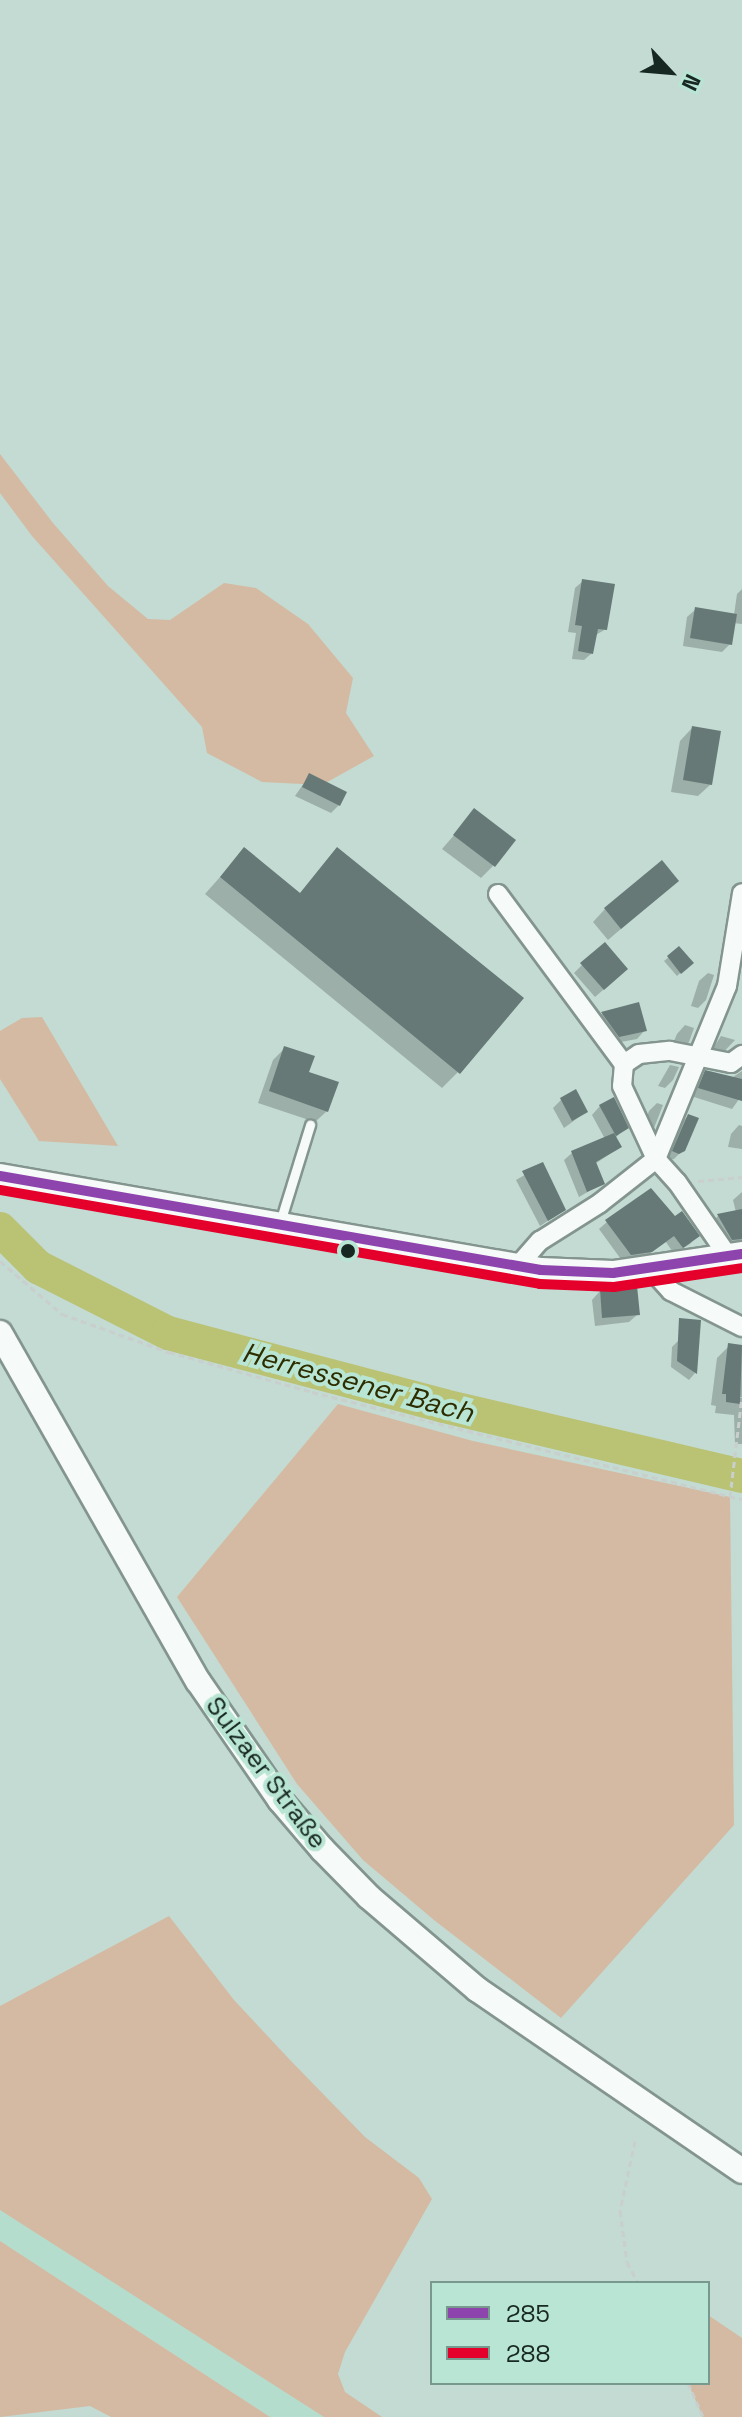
<!DOCTYPE html>
<html>
<head>
<meta charset="utf-8">
<style>
  body { margin:0 }
  #map { position:relative; width:742px; height:2417px; overflow:hidden; background:#c3dbd2; font-family:"Space Grotesk",sans-serif }
  div>[style] { position:absolute }
  [style*='--x'] { left:calc(var(--x)*1px); top:calc(var(--y)*1px); width:calc(var(--w)*1px); rotate:calc(var(--a)*1deg) }
  .built>* { inset:0; background:#b5ddce }
  .green>* { inset:0; background:#d4baa2 }
  .shadow>* { inset:0; background:#0003 }
  .river>* { height:34px; margin:-17px; padding:0 17px; transform-origin:17px; border-radius:17px; background:#bac274 }
  .building>* { inset:0; background:#667977 }
  .path>* { height:3px; margin-top:-1.5px; transform-origin:0; background:repeating-linear-gradient(90deg,#c8cfcd 0 6px,transparent 0 10px) }
  .roads { filter:drop-shadow(2px 0 #83958e) drop-shadow(-2px 0 #83958e) drop-shadow(0 2px #83958e) drop-shadow(0 -2px #83958e) }
  .lane>* { height:9px; margin:-4.5px; padding:0 4.5px; transform-origin:4.5px; border-radius:4.5px; background:#f6faf8 }
  .street>* { height:18px; margin:-9px; padding:0 9px; transform-origin:9px; border-radius:9px; background:#f6faf8 }
  .secondary>* { height:24px; margin:-12px; padding:0 12px; transform-origin:12px; border-radius:12px; background:#f6faf8 }
  .bus-1>* { height:10px; margin:-5px; padding:0 5px; transform-origin:5px; border-radius:5px; background:#8e44ad }
  .bus-2>* { height:10px; margin:-5px; padding:0 5px; transform-origin:5px; border-radius:5px; background:#e4002b }
  .dots>* { width:22px; height:22px; translate:-50% -50%; box-sizing:border-box; border:4px solid #b9e5d4; border-radius:50% }
  span { translate:-50% -50%; white-space:nowrap; text-align:center; line-height:1.15; -webkit-text-stroke:8px #b9e5d4; paint-order:stroke }
  .street-label { font-size:26px; color:#172822 }
  .water-label { font-size:28px; color:#2d2d00; font-style:italic }
  .legend { position:absolute; left:430px; top:2281px; width:280px; height:104px; box-sizing:border-box; background:#b9e5d4; border:2px solid #78998d; margin:0; padding:10px 14px; list-style:none; font-size:24px; color:#172822 }
  .legend li { display:flex; align-items:center; gap:16px; height:40px }
  .legend b { width:40px; border:2px solid #78998d }
  .north { position:absolute; left:630px; top:32px; width:80px; height:80px; -webkit-text-stroke:6px #b9e5d4; paint-order:stroke; rotate:116deg; font-size:22px; font-weight:700; line-height:32px; text-align:center; color:#172822 }
  .north::after { content:''; display:block; margin:auto; width:28px; height:36px; background:#172822; clip-path:polygon(50% 0,100% 100%,50% 72%,0 100%) }
</style>
</head>
<body>
<div id="map">
  <div class="built">
    <div style="clip-path:polygon(0 2210px,236px 2358px,324px 2417px,270px 2417px,0 2241px)"></div>
  </div>
  <div class="green">
    <div style="clip-path:polygon(0 454px,53px 523px,108px 586px,148px 619px,170px 620px,224px 583px,256px 588px,308px 624px,353px 678px,346px 713px,374px 756px,322px 785px,262px 782px,207px 753px,202px 727px,32px 536px,0 493px)"></div>
    <div style="clip-path:polygon(42px 1017px,118px 1146px,39px 1141px,0 1079px,0 1031px,22px 1018px)"></div>
    <div style="clip-path:polygon(338px 1404px,473px 1441px,730px 1497px,734px 1825px,561px 2018px,434px 1920px,363px 1860px,297px 1784px,177px 1597px)"></div>
    <div style="clip-path:polygon(169px 1916px,234px 2000px,291px 2061px,365px 2137px,419px 2178px,432px 2199px,345px 2352px,338px 2374px,345px 2392px,382px 2417px,324px 2417px,0 2210px,0 2006px)"></div>
    <div style="clip-path:polygon(0 2241px,224px 2387px,270px 2417px,111px 2417px,90px 2406px,0 2417px)"></div>
    <div style="clip-path:polygon(708px 2315px,742px 2338px,742px 2417px,703px 2417px,688px 2383px,708px 2383px)"></div>
  </div>
  <div class="shadow">
    <div style="clip-path:polygon(583px 581px,606px 629px,594px 636px,592px 653px,584px 660px,572px 659px,576px 633px,568px 632px,575px 588px)"></div>
    <div style="clip-path:polygon(742px 589px,742px 624px,733px 623px,730px 644px,722px 652px,683px 646px,687px 617px,696px 609px,734px 615px,737px 594px)"></div>
    <div style="clip-path:polygon(692px 728px,711px 784px,698px 796px,671px 792px,680px 741px)"></div>
    <div style="clip-path:polygon(309px 776px,339px 805px,331px 813px,295px 796px)"></div>
    <div style="clip-path:polygon(475px 811px,493px 866px,481px 878px,442px 849px)"></div>
    <div style="clip-path:polygon(244px 850px,299px 895px,337px 850px,458px 1072px,442px 1088px,205px 894px)"></div>
    <div style="clip-path:polygon(677px 881px,608px 940px,593px 922px,605px 909px)"></div>
    <div style="clip-path:polygon(679px 949px,691px 963px,677px 976px,664px 961px)"></div>
    <div style="clip-path:polygon(582px 965px,618px 977px,595px 997px,574px 973px)"></div>
    <div style="clip-path:polygon(708px 973px,714px 975px,706px 1000px,698px 1008px,691px 1006px,699px 981px)"></div>
    <div style="clip-path:polygon(638px 1004px,645px 1030px,637px 1039px,610px 1044px,594px 1022px,602px 1014px)"></div>
    <div style="clip-path:polygon(685px 1025px,694px 1028px,689px 1042px,681px 1050px,671px 1048px,677px 1034px)"></div>
    <div style="clip-path:polygon(721px 1036px,735px 1040px,718px 1058px,708px 1056px)"></div>
    <div style="clip-path:polygon(285px 1048px,307px 1073px,327px 1111px,315px 1122px,258px 1103px,273px 1060px)"></div>
    <div style="clip-path:polygon(670px 1065px,679px 1067px,673px 1080px,665px 1088px,658px 1086px)"></div>
    <div style="clip-path:polygon(742px 1071px,742px 1095px,732px 1109px,691px 1096px,706px 1072px,733px 1077px)"></div>
    <div style="clip-path:polygon(561px 1100px,586px 1112px,564px 1128px,553px 1108px)"></div>
    <div style="clip-path:polygon(657px 1103px,663px 1105px,654px 1128px,646px 1135px,643px 1127px,649px 1111px)"></div>
    <div style="clip-path:polygon(600px 1106px,626px 1128px,615px 1138px,620px 1147px,595px 1164px,603px 1183px,579px 1197px,564px 1160px,572px 1153px,605px 1139px,592px 1115px)"></div>
    <div style="clip-path:polygon(688px 1116px,683px 1150px,674px 1159px,665px 1160px,680px 1124px)"></div>
    <div style="clip-path:polygon(739px 1125px,742px 1126px,742px 1149px,728px 1147px,731px 1134px)"></div>
    <div style="clip-path:polygon(542px 1165px,564px 1210px,540px 1226px,516px 1180px)"></div>
    <div style="clip-path:polygon(742px 1192px,742px 1248px,720px 1251px,707px 1227px,718px 1216px,736px 1212px,733px 1200px)"></div>
    <div style="clip-path:polygon(674px 1219px,697px 1236px,690px 1244px,674px 1254px,666px 1242px,642px 1259px,623px 1262px,599px 1229px,607px 1222px)"></div>
    <div style="clip-path:polygon(600px 1291px,638px 1314px,629px 1322px,595px 1326px,592px 1300px)"></div>
    <div style="clip-path:polygon(679px 1340px,697px 1343px,695px 1373px,689px 1380px,671px 1367px,672px 1347px)"></div>
    <div style="clip-path:polygon(729px 1346px,742px 1348px,742px 1444px,735px 1444px,734px 1415px,715px 1413px,716px 1406px,711px 1405px,717px 1358px)"></div>
  </div>
  <div class="river">
    <div style="--x:0;--y:1229;--w:54;--a:45"></div>
    <div style="--x:38;--y:1267;--w:146;--a:26.9"></div>
    <div style="--x:168;--y:1333;--w:285;--a:14.8"></div>
    <div style="--x:444;--y:1406;--w:306;--a:13.2"></div>
  </div>
  <div class="building">
    <div style="clip-path:polygon(582px 579px,615px 584px,607px 630px,598px 629px,593px 654px,578px 651px,582px 626px,575px 625px)"></div>
    <div style="clip-path:polygon(695px 607px,737px 614px,732px 645px,690px 638px)"></div>
    <div style="clip-path:polygon(692px 726px,721px 731px,712px 785px,683px 780px)"></div>
    <div style="clip-path:polygon(309px 773px,347px 792px,340px 806px,302px 787px)"></div>
    <div style="clip-path:polygon(474px 808px,516px 840px,495px 867px,453px 835px)"></div>
    <div style="clip-path:polygon(244px 847px,300px 893px,337px 847px,524px 998px,460px 1074px,220px 877px)"></div>
    <div style="clip-path:polygon(662px 860px,679px 881px,621px 929px,604px 908px)"></div>
    <div style="clip-path:polygon(605px 942px,628px 969px,604px 990px,580px 963px)"></div>
    <div style="clip-path:polygon(679px 946px,694px 963px,681px 974px,667px 956px)"></div>
    <div style="clip-path:polygon(639px 1002px,647px 1031px,619px 1037px,601px 1012px)"></div>
    <div style="clip-path:polygon(284px 1046px,315px 1056px,309px 1072px,339px 1082px,328px 1112px,269px 1091px)"></div>
    <div style="clip-path:polygon(705px 1070px,742px 1079px,742px 1101px,698px 1088px)"></div>
    <div style="clip-path:polygon(576px 1089px,588px 1112px,572px 1121px,560px 1098px)"></div>
    <div style="clip-path:polygon(614px 1097px,629px 1128px,616px 1136px,599px 1105px)"></div>
    <div style="clip-path:polygon(688px 1114px,699px 1118px,685px 1151px,679px 1154px,672px 1151px)"></div>
    <div style="clip-path:polygon(614px 1133px,622px 1147px,596px 1162px,605px 1184px,587px 1192px,571px 1151px)"></div>
    <div style="clip-path:polygon(543px 1162px,566px 1210px,548px 1221px,522px 1171px)"></div>
    <div style="clip-path:polygon(651px 1188px,675px 1216px,682px 1211px,700px 1236px,683px 1248px,674px 1236px,652px 1252px,631px 1255px,605px 1220px)"></div>
    <div style="clip-path:polygon(742px 1209px,742px 1239px,732px 1240px,717px 1214px)"></div>
    <div style="clip-path:polygon(637px 1286px,640px 1315px,602px 1318px,600px 1289px)"></div>
    <div style="clip-path:polygon(679px 1318px,701px 1320px,697px 1374px,677px 1361px)"></div>
    <div style="clip-path:polygon(728px 1343px,742px 1345px,740px 1404px,726px 1402px,726px 1394px,722px 1394px)"></div>
  </div>
  <div class="path">
    <div style="--x:698;--y:1181;--w:44;--a:-5.2"></div>
    <div style="--x:0;--y:1261;--w:82;--a:40.5"></div>
    <div style="--x:62;--y:1314;--w:114;--a:19.6"></div>
    <div style="--x:169;--y:1352;--w:148;--a:15.6"></div>
    <div style="--x:312;--y:1392;--w:443;--a:14"></div>
    <div style="--x:730;--y:1497;--w:101;--a:-83.2"></div>
    <div style="--x:635;--y:2141;--w:72;--a:102.1"></div>
    <div style="--x:620;--y:2211;--w:51;--a:82.2"></div>
    <div style="--x:627;--y:2262;--w:24;--a:62"></div>
    <div style="--x:688;--y:2383;--w:37;--a:66"></div>
  </div>
  <div class="roads">
    <div class="lane">
      <div style="--x:280;--y:1222;--w:102;--a:-72.8"></div>
    </div>
    <div class="street">
      <div style="--x:498;--y:894;--w:212;--a:53.5"></div>
      <div style="--x:624;--y:1064;--w:22;--a:95"></div>
      <div style="--x:622;--y:1086;--w:81;--a:65"></div>
      <div style="--x:656;--y:1159;--w:31;--a:48"></div>
      <div style="--x:677;--y:1182;--w:90;--a:55.4"></div>
      <div style="--x:624;--y:1064;--w:18;--a:-34"></div>
      <div style="--x:639;--y:1054;--w:31;--a:-6"></div>
      <div style="--x:670;--y:1051;--w:62;--a:11.1"></div>
      <div style="--x:731;--y:1063;--w:14;--a:-36"></div>
      <div style="--x:517;--y:1267;--w:35;--a:-49"></div>
      <div style="--x:540;--y:1241;--w:71;--a:-32.3"></div>
      <div style="--x:600;--y:1203;--w:71;--a:-38.2"></div>
      <div style="--x:656;--y:1159;--w:187;--a:-67.7"></div>
      <div style="--x:727;--y:986;--w:94;--a:-80.8"></div>
      <div style="--x:651;--y:1269;--w:30;--a:48"></div>
      <div style="--x:671;--y:1291;--w:80;--a:26.9"></div>
    </div>
    <div class="secondary">
      <div style="--x:0;--y:1176;--w:549;--a:9.86"></div>
      <div style="--x:541;--y:1270;--w:72;--a:2.4"></div>
      <div style="--x:613;--y:1273;--w:130;--a:-8.4"></div>
      <div style="--x:0;--y:1333;--w:400;--a:60.4"></div>
      <div style="--x:198;--y:1681;--w:145;--a:55.4"></div>
      <div style="--x:280;--y:1800;--w:65;--a:49.4"></div>
      <div style="--x:322;--y:1849;--w:67;--a:45.6"></div>
      <div style="--x:369;--y:1897;--w:143;--a:40.5"></div>
      <div style="--x:478;--y:1990;--w:320;--a:34.4"></div>
    </div>
  </div>
  <div class="bus-1">
    <div style="--x:0;--y:1176;--w:549;--a:9.86"></div>
    <div style="--x:541;--y:1270;--w:72;--a:2.4"></div>
    <div style="--x:613;--y:1273;--w:130;--a:-8.4"></div>
  </div>
  <div class="bus-2">
    <div style="--x:0;--y:1190;--w:548;--a:9.87"></div>
    <div style="--x:540;--y:1284;--w:74;--a:2.3"></div>
    <div style="--x:614;--y:1287;--w:129;--a:-8.4"></div>
  </div>
  <div class="dots">
    <div style="left:348px;top:1251px;background:#172822"></div>
  </div>
  <div class="street-label">
    <span style="left:266px;top:1773px;rotate:53deg">Sulzaer Straße</span>
  </div>
  <div class="water-label">
    <span style="left:358px;top:1382px;rotate:15deg">Herressener Bach</span>
  </div>
  <ul class="legend">
  <li><b style="height:10px;background:#8e44ad"></b>285</li>
  <li><b style="height:10px;background:#e4002b"></b>288</li>
  </ul>
  <div class="north">N</div>
</div>
</body>
</html>
